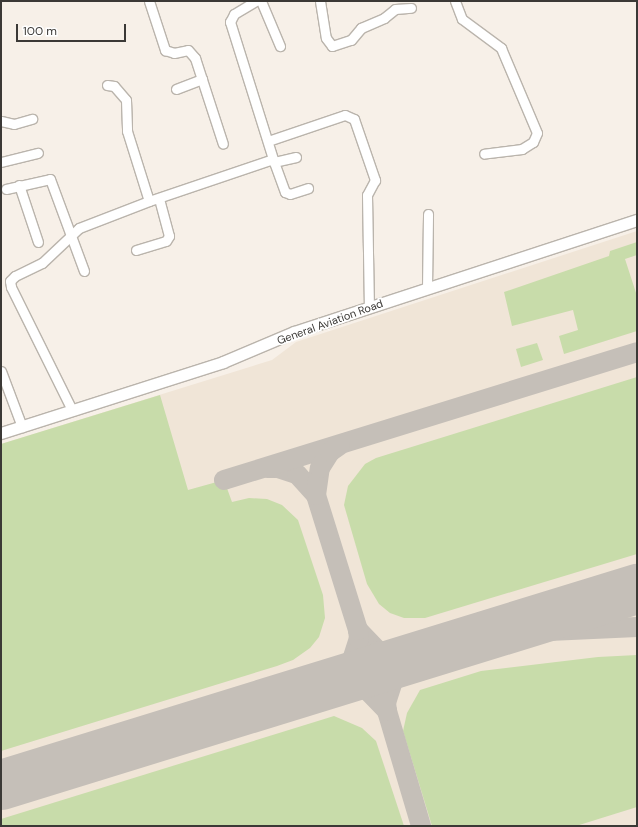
<!DOCTYPE html>
<html>
<head>
<meta charset="utf-8">
<style>
  body { margin:0 }
  #map { position:relative; width:638px; height:827px; overflow:hidden; background:#f7f0e8; font-family:"DM Sans",sans-serif }
  div>[style] { position:absolute }
  [style*='--x'] { left:calc(var(--x)*1px); top:calc(var(--y)*1px); width:calc(var(--w)*1px); rotate:calc(var(--a)*1deg) }
  .built>* { inset:0; background:#f0e5d7 }
  .green>* { inset:0; background:#c8dcaa }
  .taxiway>* { height:20px; margin:-10px; padding:0 10px; transform-origin:10px; border-radius:10px; background:#c5bfb8 }
  .runway>* { height:50px; margin:-25px; padding:0 25px; transform-origin:25px; border-radius:25px; background:#c5bfb8 }
  .roads { filter:drop-shadow(1px 0 #bab4ac) drop-shadow(-1px 0 #bab4ac) drop-shadow(0 1px #bab4ac) drop-shadow(0 -1px #bab4ac) }
  .minor>* { height:9px; margin:-4.5px; padding:0 4.5px; transform-origin:4.5px; border-radius:4.5px; background:#fff }
  .major>* { height:11px; margin:-5.5px; padding:0 5.5px; transform-origin:5.5px; border-radius:5.5px; background:#fff }
  span { translate:-50% -50%; white-space:nowrap; text-align:center; line-height:1.15; -webkit-text-stroke:3.5px #fff; paint-order:stroke }
  .street-label { font-size:11px; color:#3b3936 }
  .frame { position:absolute; inset:0; border:2px solid #3b3936; pointer-events:none }
  .scale { position:absolute; left:16px; top:24px; width:110px; height:18px; box-sizing:border-box; border:2px solid #3b3936; border-top:0; padding-left:5px; font-size:12px; line-height:14px; white-space:nowrap; color:#3b3936; -webkit-text-stroke:3px #fff; paint-order:stroke }
</style>
</head>
<body>
<div id="map">
  <div class="built">
    <div style="clip-path:polygon(637px 231px,637px 826px,1px 826px,1px 444px,272px 360px,296px 342px)"></div>
  </div>
  <div class="green">
    <div style="clip-path:polygon(637px 242px,637px 255px,625px 259px,637px 296px,637px 331px,564px 354px,559px 336px,578px 330px,573px 310px,512px 326px,504px 292px,609px 256px,610px 251px)"></div>
    <div style="clip-path:polygon(537px 343px,543px 360px,521px 367px,516px 349px)"></div>
    <div style="clip-path:polygon(637px 377px,637px 554px,425px 618px,404px 618px,390px 613px,379px 604px,367px 584px,344px 505px,348px 486px,365px 464px,376px 458px)"></div>
    <div style="clip-path:polygon(160px 395px,188px 490px,224px 480px,232px 502px,249px 498px,267px 499px,282px 505px,298px 520px,323px 595px,325px 618px,319px 637px,310px 648px,293px 660px,277px 666px,1px 751px,1px 444px)"></div>
    <div style="clip-path:polygon(637px 655px,637px 807px,576px 826px,432px 826px,403px 731px,407px 713px,420px 690px,481px 671px,598px 657px)"></div>
    <div style="clip-path:polygon(334px 716px,362px 728px,376px 741px,404px 826px,1px 826px,1px 819px)"></div>
  </div>
  <div class="taxiway">
    <div style="--x:267;--y:468;--w:11;--a:0"></div>
    <div style="--x:278;--y:468;--w:20;--a:18"></div>
    <div style="--x:297;--y:474;--w:28;--a:48"></div>
    <div style="--x:224;--y:480;--w:432;--a:-17.2"></div>
    <div style="--x:358;--y:630;--w:29;--a:46"></div>
    <div style="--x:378;--y:651;--w:19;--a:18"></div>
    <div style="--x:396;--y:657;--w:20;--a:0"></div>
    <div style="--x:465;--y:642;--w:85;--a:-7.5"></div>
    <div style="--x:549;--y:631;--w:88;--a:-2.6"></div>
    <div style="--x:416;--y:657;--w:28;--a:139"></div>
    <div style="--x:395;--y:675;--w:28;--a:108"></div>
    <div style="--x:386;--y:702;--w:9;--a:84"></div>
    <div style="--x:387;--y:711;--w:120;--a:73.5"></div>
    <div style="--x:329;--y:684;--w:28;--a:-41"></div>
    <div style="--x:350;--y:666;--w:28;--a:-72"></div>
    <div style="--x:359;--y:639;--w:9;--a:-96"></div>
    <div style="--x:358;--y:630;--w:141;--a:-107.3"></div>
    <div style="--x:316;--y:495;--w:27;--a:-82"></div>
    <div style="--x:320;--y:468;--w:19;--a:-58"></div>
    <div style="--x:330;--y:452;--w:12;--a:-35"></div>
    <div style="--x:329;--y:684;--w:19;--a:0"></div>
    <div style="--x:348;--y:684;--w:20;--a:18"></div>
    <div style="--x:367;--y:690;--w:29;--a:46"></div>
  </div>
  <div class="runway">
    <div style="--x:1;--y:785;--w:666;--a:-17.13"></div>
  </div>
  <div class="roads">
    <div class="minor">
      <div style="--x:149;--y:1;--w:52;--a:71.9"></div>
      <div style="--x:165;--y:50;--w:9;--a:18"></div>
      <div style="--x:174;--y:53;--w:14;--a:-12"></div>
      <div style="--x:188;--y:50;--w:11;--a:49"></div>
      <div style="--x:195;--y:58;--w:90;--a:72"></div>
      <div style="--x:261;--y:1;--w:49;--a:67.1"></div>
      <div style="--x:320;--y:1;--w:37;--a:81"></div>
      <div style="--x:326;--y:38;--w:10;--a:53"></div>
      <div style="--x:332;--y:46;--w:20;--a:-18"></div>
      <div style="--x:351;--y:40;--w:16;--a:-50"></div>
      <div style="--x:361;--y:28;--w:25;--a:-23"></div>
      <div style="--x:384;--y:18;--w:14;--a:-39"></div>
      <div style="--x:395;--y:9;--w:16;--a:-4"></div>
      <div style="--x:455;--y:1;--w:19;--a:69"></div>
      <div style="--x:462;--y:19;--w:49;--a:36.6"></div>
      <div style="--x:501;--y:48;--w:92;--a:67"></div>
      <div style="--x:537;--y:133;--w:10;--a:114"></div>
      <div style="--x:533;--y:142;--w:13;--a:148"></div>
      <div style="--x:522;--y:149;--w:38;--a:173"></div>
      <div style="--x:107;--y:85;--w:7;--a:8"></div>
      <div style="--x:114;--y:86;--w:18;--a:49"></div>
      <div style="--x:126;--y:100;--w:31;--a:88"></div>
      <div style="--x:127;--y:131;--w:73;--a:72.6"></div>
      <div style="--x:176;--y:89;--w:28;--a:-21"></div>
      <div style="--x:1;--y:121;--w:13;--a:13"></div>
      <div style="--x:14;--y:124;--w:19;--a:-16"></div>
      <div style="--x:268;--y:141;--w:81;--a:-18.7"></div>
      <div style="--x:345;--y:115;--w:10;--a:24"></div>
      <div style="--x:354;--y:119;--w:65;--a:71"></div>
      <div style="--x:375;--y:180;--w:17;--a:118"></div>
      <div style="--x:367;--y:195;--w:112;--a:89"></div>
      <div style="--x:296;--y:157;--w:23;--a:167"></div>
      <div style="--x:274;--y:162;--w:32;--a:70"></div>
      <div style="--x:285;--y:192;--w:5;--a:22"></div>
      <div style="--x:290;--y:194;--w:19;--a:-18"></div>
      <div style="--x:1;--y:162;--w:38;--a:-14"></div>
      <div style="--x:19;--y:185;--w:60;--a:71.6"></div>
      <div style="--x:6;--y:189;--w:45;--a:-12.8"></div>
      <div style="--x:50;--y:179;--w:98;--a:69.7"></div>
      <div style="--x:136;--y:250;--w:31;--a:-17"></div>
      <div style="--x:166;--y:241;--w:6;--a:-59"></div>
      <div style="--x:169;--y:236;--w:39;--a:-105"></div>
      <div style="--x:427;--y:288;--w:74;--a:-89.2"></div>
      <div style="--x:1;--y:371;--w:60;--a:69.4"></div>
      <div style="--x:72;--y:410;--w:137;--a:-116.4"></div>
      <div style="--x:11;--y:287;--w:6;--a:-99"></div>
      <div style="--x:10;--y:281;--w:7;--a:-45"></div>
      <div style="--x:15;--y:276;--w:30;--a:-26"></div>
      <div style="--x:42;--y:263;--w:51;--a:-43.4"></div>
      <div style="--x:79;--y:228;--w:75;--a:-21.1"></div>
      <div style="--x:149;--y:201;--w:131;--a:-18.7"></div>
      <div style="--x:273;--y:159;--w:144;--a:-107.4"></div>
      <div style="--x:230;--y:22;--w:9;--a:-63"></div>
      <div style="--x:234;--y:14;--w:26;--a:-31"></div>
    </div>
    <div class="major">
      <div style="--x:1;--y:433;--w:233;--a:-17.7"></div>
      <div style="--x:223;--y:362;--w:77;--a:-22.9"></div>
      <div style="--x:294;--y:332;--w:361;--a:-18.1"></div>
    </div>
  </div>
  <div class="street-label">
    <span style="left:330px;top:322px;rotate:-20deg">General Aviation Road</span>
  </div>
  <div class="frame"></div>
  <div class="scale">100 m</div>
</div>
</body>
</html>
